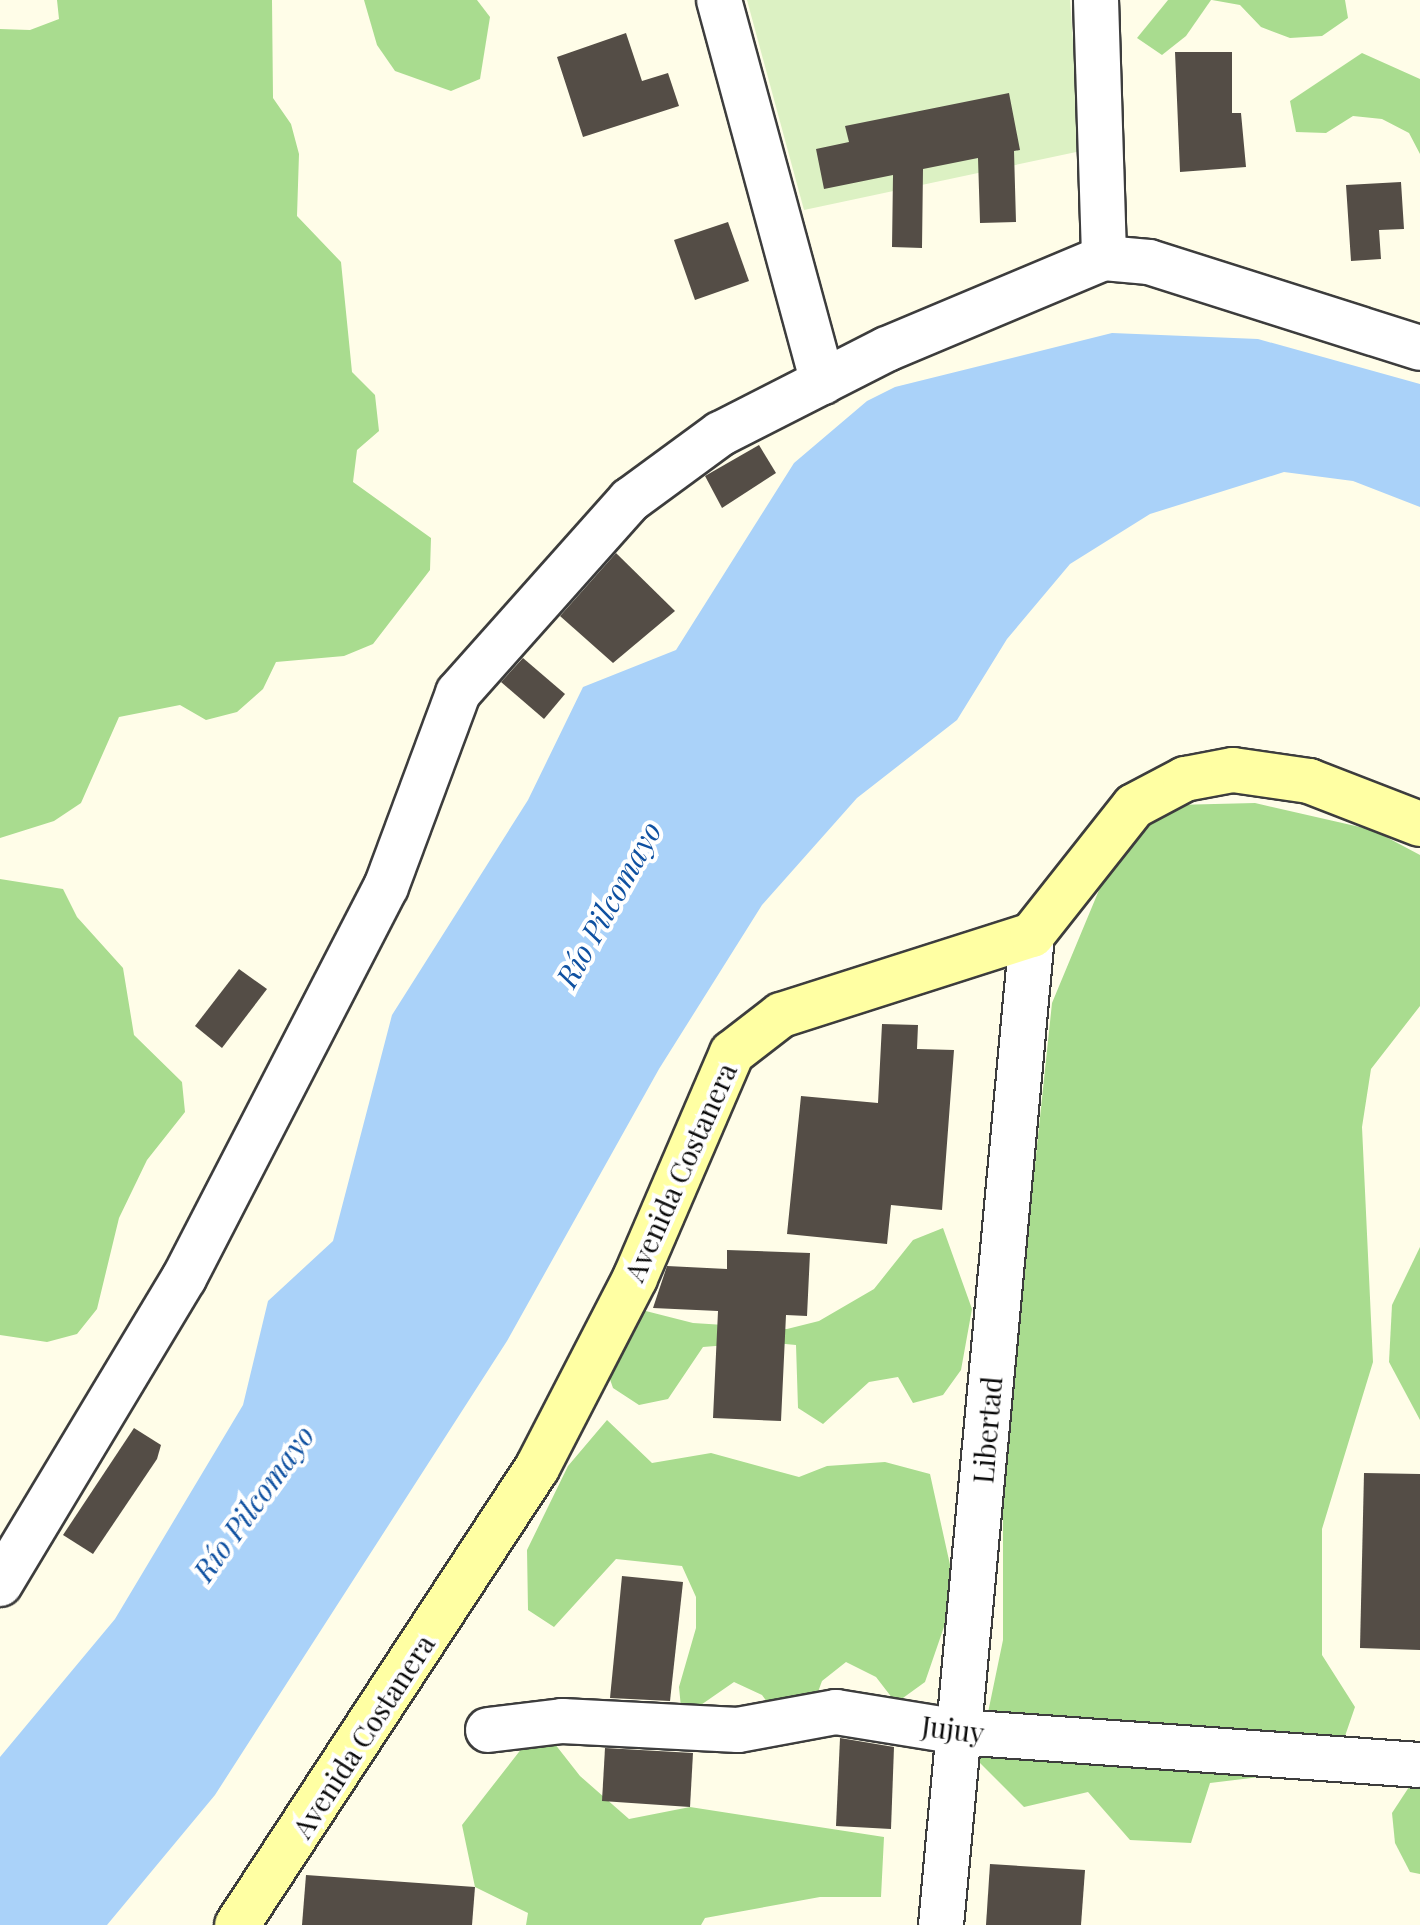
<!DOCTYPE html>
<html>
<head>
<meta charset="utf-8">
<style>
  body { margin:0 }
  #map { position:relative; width:1420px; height:1925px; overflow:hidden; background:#fffde8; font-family:"Playfair Display",serif }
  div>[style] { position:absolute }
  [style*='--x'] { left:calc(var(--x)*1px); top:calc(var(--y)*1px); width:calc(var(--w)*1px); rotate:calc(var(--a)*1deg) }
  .forest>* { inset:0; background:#a9dc8f }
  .pitch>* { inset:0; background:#dcf1c3 }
  .water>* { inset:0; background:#aad2f9 }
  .building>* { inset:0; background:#544d46 }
  .roads { filter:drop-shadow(2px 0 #3d3d3d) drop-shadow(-2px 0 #3d3d3d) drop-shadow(0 2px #3d3d3d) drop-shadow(0 -2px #3d3d3d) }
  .street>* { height:44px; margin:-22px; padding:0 22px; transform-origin:22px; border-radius:22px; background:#fff }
  .secondary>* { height:44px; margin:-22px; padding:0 22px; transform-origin:22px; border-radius:22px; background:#ffffa3 }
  span { translate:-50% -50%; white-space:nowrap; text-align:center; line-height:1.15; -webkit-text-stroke:8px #fff; paint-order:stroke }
  .street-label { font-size:28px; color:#0a0a0a }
  .water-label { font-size:30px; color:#0f51a1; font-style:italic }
</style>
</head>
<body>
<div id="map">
  <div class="forest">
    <div style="clip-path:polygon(57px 0,272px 0,273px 98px,291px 124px,299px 154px,297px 216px,341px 262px,352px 372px,375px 395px,379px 431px,357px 450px,353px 482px,431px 538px,430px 570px,373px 644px,344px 656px,276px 662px,263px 689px,237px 712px,206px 720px,180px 705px,119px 717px,81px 803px,54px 821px,0 838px,0 29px,30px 30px,59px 19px)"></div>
    <div style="clip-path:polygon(364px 0,477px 0,490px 17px,480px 79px,451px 91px,395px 71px,377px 45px)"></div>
    <div style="clip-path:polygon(1168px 0,1211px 0,1186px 36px,1162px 55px,1137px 38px)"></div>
    <div style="clip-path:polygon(1212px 0,1345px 0,1348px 18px,1322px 36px,1290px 38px,1261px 27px,1240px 5px)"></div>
    <div style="clip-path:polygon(1362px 53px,1420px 79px,1420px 154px,1409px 133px,1382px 119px,1353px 116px,1326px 133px,1296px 132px,1290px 101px)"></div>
    <div style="clip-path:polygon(1255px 803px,1373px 830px,1420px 855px,1420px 1006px,1371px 1069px,1362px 1127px,1373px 1362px,1322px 1529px,1322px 1655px,1355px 1707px,1334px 1768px,1210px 1783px,1191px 1843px,1130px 1840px,1088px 1792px,1024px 1807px,978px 1761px,1003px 1640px,1003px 1314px,1033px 1184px,1052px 1003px,1134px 806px)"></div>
    <div style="clip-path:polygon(0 879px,63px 889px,77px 917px,123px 968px,134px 1035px,182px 1082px,185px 1112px,147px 1160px,119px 1218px,97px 1309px,77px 1334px,47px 1342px,0 1335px)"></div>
    <div style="clip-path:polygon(943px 1228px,972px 1309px,961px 1370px,943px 1395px,913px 1403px,898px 1377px,869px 1382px,823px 1424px,798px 1408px,796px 1345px,764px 1342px,703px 1347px,668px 1399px,639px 1405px,613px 1388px,603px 1359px,630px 1307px,693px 1323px,787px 1329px,819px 1321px,874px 1289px,913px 1240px)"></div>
    <div style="clip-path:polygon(1420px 1247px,1420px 1420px,1389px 1362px,1392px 1305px)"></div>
    <div style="clip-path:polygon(607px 1420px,652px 1463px,711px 1453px,799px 1477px,827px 1466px,885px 1462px,930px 1474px,956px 1592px,925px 1682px,896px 1703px,876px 1677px,846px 1662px,822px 1681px,811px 1711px,781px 1721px,762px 1695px,734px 1682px,682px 1718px,679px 1687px,696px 1628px,696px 1597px,682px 1566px,616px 1559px,554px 1627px,528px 1610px,527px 1550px,568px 1466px)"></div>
    <div style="clip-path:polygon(540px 1725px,580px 1776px,629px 1819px,690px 1807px,884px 1837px,881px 1897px,820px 1897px,705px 1918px,701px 1925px,526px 1925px,528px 1913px,475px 1887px,462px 1825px)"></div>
    <div style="clip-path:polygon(1409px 1787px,1420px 1787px,1420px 1874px,1410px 1872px,1395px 1843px,1392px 1813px)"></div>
  </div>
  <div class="pitch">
    <div style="clip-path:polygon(747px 0,1070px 0,1081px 151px,804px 210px)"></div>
  </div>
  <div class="water">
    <div style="clip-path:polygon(1112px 333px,1258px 339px,1420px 384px,1420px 507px,1353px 481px,1284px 472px,1150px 514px,1070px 564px,1007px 639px,957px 720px,857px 798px,762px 905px,659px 1069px,507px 1341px,215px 1795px,107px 1925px,0 1925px,0 1757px,115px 1619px,243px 1405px,268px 1301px,333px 1241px,392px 1015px,528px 800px,583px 687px,676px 650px,794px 463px,867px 401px,895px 387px)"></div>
  </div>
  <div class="building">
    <div style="clip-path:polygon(626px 33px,642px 81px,668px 73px,679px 106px,583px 137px,557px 57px)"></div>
    <div style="clip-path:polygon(1175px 52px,1232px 52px,1232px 113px,1241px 113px,1246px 167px,1180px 172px)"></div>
    <div style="clip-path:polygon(1009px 93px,1020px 150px,1014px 151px,1016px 222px,980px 223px,978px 158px,923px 169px,922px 248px,892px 247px,893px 175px,824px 189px,816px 149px,849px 142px,845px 126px)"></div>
    <div style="clip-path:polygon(1401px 182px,1404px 229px,1379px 230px,1381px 259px,1351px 261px,1346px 185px)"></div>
    <div style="clip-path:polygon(728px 222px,749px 281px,695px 300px,674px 240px)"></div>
    <div style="clip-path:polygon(759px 445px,776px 473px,722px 508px,705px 476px)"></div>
    <div style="clip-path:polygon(616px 553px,675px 611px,613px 663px,560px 616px)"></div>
    <div style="clip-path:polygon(523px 658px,565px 694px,544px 719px,501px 682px)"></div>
    <div style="clip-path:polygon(239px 969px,267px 989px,222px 1048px,195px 1026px)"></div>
    <div style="clip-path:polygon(882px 1024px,918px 1025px,917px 1049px,954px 1050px,942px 1210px,891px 1205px,887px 1244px,787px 1234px,801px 1096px,878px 1103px)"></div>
    <div style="clip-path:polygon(727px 1250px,810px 1253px,807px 1316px,786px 1315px,781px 1421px,713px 1418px,718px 1311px,653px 1308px,667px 1266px,727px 1269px)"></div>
    <div style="clip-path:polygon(134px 1428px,161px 1445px,157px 1459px,93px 1554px,63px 1535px)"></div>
    <div style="clip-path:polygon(1364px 1473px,1420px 1474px,1420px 1650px,1360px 1648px)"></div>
    <div style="clip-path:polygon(622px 1576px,683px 1582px,670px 1701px,610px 1698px)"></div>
    <div style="clip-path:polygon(840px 1738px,894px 1747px,891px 1829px,836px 1826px)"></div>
    <div style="clip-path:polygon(605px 1748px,693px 1753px,690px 1807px,602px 1801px)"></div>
    <div style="clip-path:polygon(990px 1864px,1085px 1870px,1081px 1925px,986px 1925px)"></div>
    <div style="clip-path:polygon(306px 1875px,475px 1887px,472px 1925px,302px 1925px)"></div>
  </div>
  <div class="roads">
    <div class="street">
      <div style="--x:719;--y:0;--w:396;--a:74.8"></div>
      <div style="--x:1096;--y:0;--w:258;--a:88.2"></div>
      <div style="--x:0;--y:1584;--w:357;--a:-59"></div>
      <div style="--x:184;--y:1278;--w:440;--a:-62.7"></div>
      <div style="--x:386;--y:887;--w:207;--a:-69.6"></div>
      <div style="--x:458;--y:693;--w:259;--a:-48.3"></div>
      <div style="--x:630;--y:500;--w:112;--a:-36.3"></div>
      <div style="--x:720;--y:434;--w:187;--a:-27"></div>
      <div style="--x:887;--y:349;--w:235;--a:-22.8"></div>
      <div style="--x:1104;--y:258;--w:45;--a:5.1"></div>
      <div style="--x:1149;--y:262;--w:284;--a:17.6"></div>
      <div style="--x:488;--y:1730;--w:75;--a:-6.9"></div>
      <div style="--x:562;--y:1721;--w:176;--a:2.9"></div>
      <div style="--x:738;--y:1730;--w:100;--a:-10.4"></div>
      <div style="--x:836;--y:1712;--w:125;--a:9.2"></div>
      <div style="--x:959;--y:1732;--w:462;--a:4.1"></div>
      <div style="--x:941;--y:1925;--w:994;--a:-84.75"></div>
    </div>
    <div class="secondary">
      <div style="--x:237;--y:1925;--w:547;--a:-56.72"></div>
      <div style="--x:537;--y:1468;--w:214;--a:-62.7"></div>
      <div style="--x:635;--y:1278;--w:245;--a:-66.7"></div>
      <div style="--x:732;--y:1053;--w:62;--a:-37.8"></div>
      <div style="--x:781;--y:1015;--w:263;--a:-17.7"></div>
      <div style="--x:1032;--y:935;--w:164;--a:-51.7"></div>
      <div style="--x:1134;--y:806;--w:58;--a:-27.9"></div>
      <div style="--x:1185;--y:779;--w:49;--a:-10.6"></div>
      <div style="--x:1233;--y:770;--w:77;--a:8.2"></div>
      <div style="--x:1309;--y:781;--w:119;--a:21.2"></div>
    </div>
  </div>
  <div class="street-label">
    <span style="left:680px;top:1172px;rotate:-66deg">Avenida Costanera</span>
    <span style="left:987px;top:1430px;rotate:-85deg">Libertad</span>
    <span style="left:953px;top:1729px;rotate:7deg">Jujuy</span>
    <span style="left:363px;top:1736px;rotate:-57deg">Avenida Costanera</span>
  </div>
  <div class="water-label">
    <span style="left:608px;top:904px;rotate:-61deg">Río Pilcomayo</span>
    <span style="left:253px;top:1503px;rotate:-54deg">Río Pilcomayo</span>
  </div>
</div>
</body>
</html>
